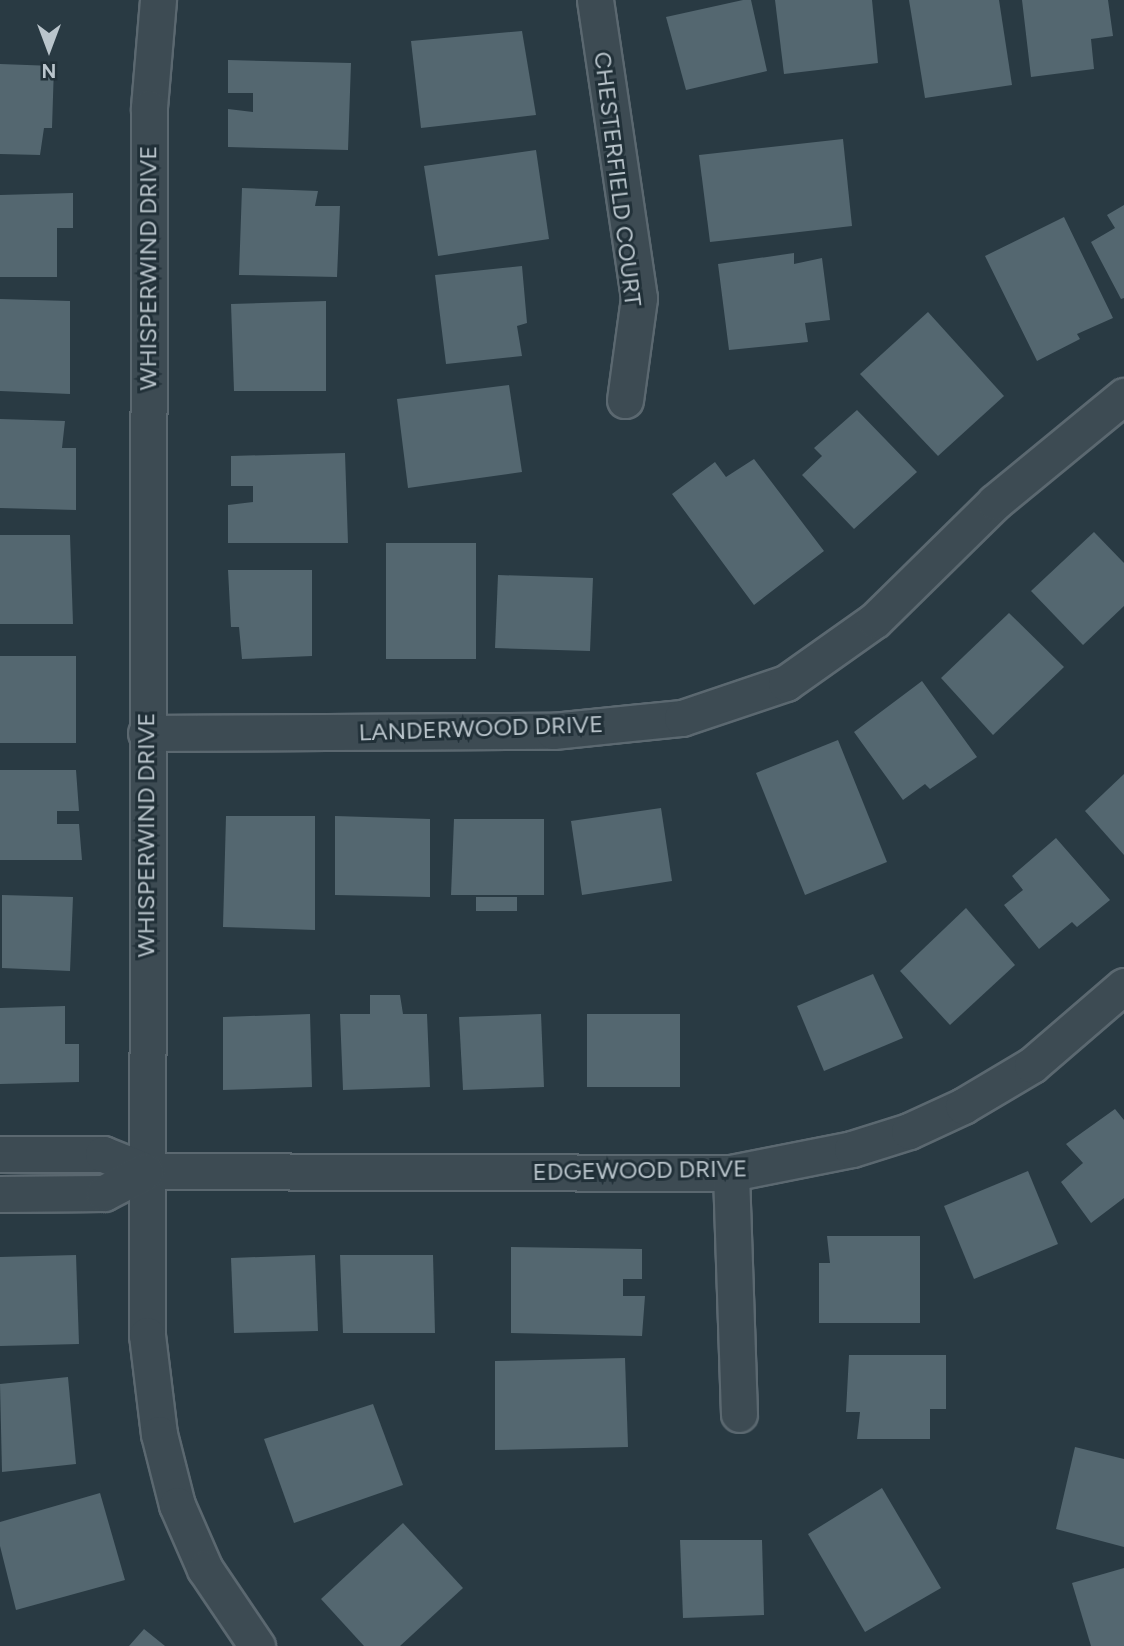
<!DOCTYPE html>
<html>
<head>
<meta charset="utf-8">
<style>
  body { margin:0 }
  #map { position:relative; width:1124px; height:1646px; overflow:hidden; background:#293a43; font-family:Figtree,sans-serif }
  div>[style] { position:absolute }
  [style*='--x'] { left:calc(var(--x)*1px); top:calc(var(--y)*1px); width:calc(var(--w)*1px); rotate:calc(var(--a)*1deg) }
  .building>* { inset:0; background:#546770 }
  .roads { filter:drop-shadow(2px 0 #5b6870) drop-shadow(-2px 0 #5b6870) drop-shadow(0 2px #5b6870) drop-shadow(0 -2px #5b6870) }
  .minor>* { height:35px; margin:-17.5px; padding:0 17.5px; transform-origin:17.5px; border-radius:17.5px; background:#3d4b53 }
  span { translate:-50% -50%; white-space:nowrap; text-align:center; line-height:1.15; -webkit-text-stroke:6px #213038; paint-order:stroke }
  .street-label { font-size:24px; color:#bac5cc }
  .north { position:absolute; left:14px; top:14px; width:70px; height:70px; -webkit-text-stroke:5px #213038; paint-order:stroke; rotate:180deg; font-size:19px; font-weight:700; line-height:28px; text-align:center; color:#bac5cc }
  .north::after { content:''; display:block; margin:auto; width:24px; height:32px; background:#bac5cc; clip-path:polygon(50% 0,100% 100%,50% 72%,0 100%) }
</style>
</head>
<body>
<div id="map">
  <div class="building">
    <div style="clip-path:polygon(743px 0,751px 0,767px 71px,686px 90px,666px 17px)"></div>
    <div style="clip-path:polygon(775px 0,872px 0,878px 63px,784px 74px)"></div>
    <div style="clip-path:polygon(909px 0,999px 0,1012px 85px,925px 98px)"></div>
    <div style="clip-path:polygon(1022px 0,1108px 0,1113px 36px,1091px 39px,1094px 69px,1031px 77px)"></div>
    <div style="clip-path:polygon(522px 31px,536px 115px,421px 128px,411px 41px)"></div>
    <div style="clip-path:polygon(228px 60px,351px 63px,348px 150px,228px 147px,228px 109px,253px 112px,253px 93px,228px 93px)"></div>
    <div style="clip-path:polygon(0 64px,54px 66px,52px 128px,44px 128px,40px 155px,0 154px)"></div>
    <div style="clip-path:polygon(843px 139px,852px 226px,710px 242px,699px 155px)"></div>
    <div style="clip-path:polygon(536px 150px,549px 239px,438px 256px,424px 166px)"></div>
    <div style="clip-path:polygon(242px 188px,318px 191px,315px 206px,340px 206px,337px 277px,239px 275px)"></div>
    <div style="clip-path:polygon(73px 193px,73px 228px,57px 228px,57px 277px,0 277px,0 195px)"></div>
    <div style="clip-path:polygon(1124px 205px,1124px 298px,1121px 299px,1091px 242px,1115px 228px,1107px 215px)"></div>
    <div style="clip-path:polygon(1064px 217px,1113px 318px,1077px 334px,1080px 339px,1037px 361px,985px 256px)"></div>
    <div style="clip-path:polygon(794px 253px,794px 264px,822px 258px,830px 320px,805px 323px,808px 342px,729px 350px,718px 264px)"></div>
    <div style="clip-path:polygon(522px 266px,527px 323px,517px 326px,522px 356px,446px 364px,435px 275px)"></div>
    <div style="clip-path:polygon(0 299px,70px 301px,70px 394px,0 391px)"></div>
    <div style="clip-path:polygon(326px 301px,326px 391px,234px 391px,231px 304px)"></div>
    <div style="clip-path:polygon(928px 312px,1004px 396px,938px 456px,860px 374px)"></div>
    <div style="clip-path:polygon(509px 385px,522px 472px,408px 488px,397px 399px)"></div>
    <div style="clip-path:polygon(857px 410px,917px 472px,854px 529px,802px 475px,822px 456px,814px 448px)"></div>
    <div style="clip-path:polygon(0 419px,65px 421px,62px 448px,76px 448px,76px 510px,0 508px)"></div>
    <div style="clip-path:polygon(345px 453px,348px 543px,228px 543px,228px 505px,253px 502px,253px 486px,231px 486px,231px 456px)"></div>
    <div style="clip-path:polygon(754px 459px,824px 551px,754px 605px,672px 494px,715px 462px,726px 477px)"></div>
    <div style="clip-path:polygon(1094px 532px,1124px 563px,1124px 606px,1083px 645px,1031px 591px)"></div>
    <div style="clip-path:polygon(0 535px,70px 535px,73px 624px,0 624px)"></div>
    <div style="clip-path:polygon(386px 543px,476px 543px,476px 659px,386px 659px)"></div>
    <div style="clip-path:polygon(228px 570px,312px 570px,312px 656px,242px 659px,239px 627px,231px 627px)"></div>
    <div style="clip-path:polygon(498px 575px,593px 578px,590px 651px,495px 648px)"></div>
    <div style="clip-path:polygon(1009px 613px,1064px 667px,993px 735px,941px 678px)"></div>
    <div style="clip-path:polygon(0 656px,76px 656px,76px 743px,0 743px)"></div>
    <div style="clip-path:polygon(922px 681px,977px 757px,930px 789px,925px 784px,903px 800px,854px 732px)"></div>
    <div style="clip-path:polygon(838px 740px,887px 862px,805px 895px,756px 773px)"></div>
    <div style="clip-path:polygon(0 770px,76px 770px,79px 811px,57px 811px,57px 824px,79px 824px,82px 860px,0 860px)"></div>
    <div style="clip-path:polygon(1124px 774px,1124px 855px,1085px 811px)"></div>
    <div style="clip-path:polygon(661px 808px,672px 881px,582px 895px,571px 821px)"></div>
    <div style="clip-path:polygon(226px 816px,315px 816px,315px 930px,223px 927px)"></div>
    <div style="clip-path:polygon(335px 816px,430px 819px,430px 897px,335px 895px)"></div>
    <div style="clip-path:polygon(454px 819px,544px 819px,544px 895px,451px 895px)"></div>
    <div style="clip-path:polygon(1056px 838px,1110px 900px,1077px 927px,1072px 922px,1039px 949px,1004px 905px,1023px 890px,1012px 876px)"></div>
    <div style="clip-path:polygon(2px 895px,73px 897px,70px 971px,2px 968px)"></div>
    <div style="clip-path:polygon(476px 897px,517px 897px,517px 911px,476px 911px)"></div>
    <div style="clip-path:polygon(966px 908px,1015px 965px,950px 1025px,900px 971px)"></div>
    <div style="clip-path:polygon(873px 974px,903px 1038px,824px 1071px,797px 1006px)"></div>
    <div style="clip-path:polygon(370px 995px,400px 995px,403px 1014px,427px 1014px,430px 1087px,343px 1090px,340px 1014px,370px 1014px)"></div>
    <div style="clip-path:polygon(65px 1006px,65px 1044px,79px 1044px,79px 1082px,0 1084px,0 1008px)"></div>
    <div style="clip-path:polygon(310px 1014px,312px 1087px,223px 1090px,223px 1017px)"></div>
    <div style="clip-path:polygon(541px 1014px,544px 1087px,463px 1090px,459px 1017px)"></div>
    <div style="clip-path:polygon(587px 1014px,680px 1014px,680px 1087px,587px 1087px)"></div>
    <div style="clip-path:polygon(1115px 1109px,1124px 1120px,1124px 1198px,1091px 1223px,1061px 1182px,1083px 1163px,1066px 1144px)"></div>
    <div style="clip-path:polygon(1028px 1171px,1058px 1244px,974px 1279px,944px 1206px)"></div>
    <div style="clip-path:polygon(827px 1236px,920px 1236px,920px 1323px,819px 1323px,819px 1263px,830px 1263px)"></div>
    <div style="clip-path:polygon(511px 1247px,642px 1249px,642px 1279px,623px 1279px,623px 1296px,645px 1296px,642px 1336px,511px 1333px)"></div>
    <div style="clip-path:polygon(76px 1255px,79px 1344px,0 1346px,0 1257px)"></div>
    <div style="clip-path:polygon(315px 1255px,318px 1331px,234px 1333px,231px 1258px)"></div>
    <div style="clip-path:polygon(340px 1255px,433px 1255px,435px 1333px,343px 1333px)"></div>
    <div style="clip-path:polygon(849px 1355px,946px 1355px,946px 1409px,930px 1409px,930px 1439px,857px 1439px,860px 1412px,846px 1412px)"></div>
    <div style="clip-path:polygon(625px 1358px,628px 1447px,495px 1450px,495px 1361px)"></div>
    <div style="clip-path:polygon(68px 1377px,76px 1464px,2px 1472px,0 1384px)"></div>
    <div style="clip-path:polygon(373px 1404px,403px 1485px,294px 1523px,264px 1439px)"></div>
    <div style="clip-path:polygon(1075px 1447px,1124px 1459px,1124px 1547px,1056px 1529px)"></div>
    <div style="clip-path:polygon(882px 1488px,941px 1588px,865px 1632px,808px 1534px)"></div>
    <div style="clip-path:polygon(100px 1493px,125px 1580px,16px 1610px,0 1546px,0 1522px)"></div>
    <div style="clip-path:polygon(403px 1523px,463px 1588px,400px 1646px,364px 1646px,321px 1599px)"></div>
    <div style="clip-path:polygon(680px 1540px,762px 1540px,764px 1615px,683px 1618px)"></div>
    <div style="clip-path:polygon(1124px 1568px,1124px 1646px,1091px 1646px,1072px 1583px)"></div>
    <div style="clip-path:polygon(144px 1629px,165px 1646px,129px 1646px)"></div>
  </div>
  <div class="roads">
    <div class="minor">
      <div style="--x:158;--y:0;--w:108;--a:94.8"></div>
      <div style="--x:149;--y:108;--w:1227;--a:90.09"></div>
      <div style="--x:147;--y:1335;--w:100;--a:83.1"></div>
      <div style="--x:159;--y:1434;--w:73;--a:75.8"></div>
      <div style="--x:177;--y:1505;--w:70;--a:66.4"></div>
      <div style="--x:205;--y:1569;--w:93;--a:56"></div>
      <div style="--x:595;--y:0;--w:301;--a:81.6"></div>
      <div style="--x:639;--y:298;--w:103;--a:97.8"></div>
      <div style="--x:146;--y:733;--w:407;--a:-0.3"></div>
      <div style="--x:553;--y:731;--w:130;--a:-5.8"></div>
      <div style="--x:682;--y:718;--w:110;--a:-18.6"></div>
      <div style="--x:786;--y:683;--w:109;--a:-35.3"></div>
      <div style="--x:875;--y:620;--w:168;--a:-44.5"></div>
      <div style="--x:995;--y:502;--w:167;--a:-39.4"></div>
      <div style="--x:0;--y:1154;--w:103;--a:0"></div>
      <div style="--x:103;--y:1154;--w:46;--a:21.6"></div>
      <div style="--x:146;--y:1171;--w:585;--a:0.2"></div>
      <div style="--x:731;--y:1173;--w:123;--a:-11.2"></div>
      <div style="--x:852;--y:1149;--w:60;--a:-17.5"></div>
      <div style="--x:909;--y:1131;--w:60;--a:-24.8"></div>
      <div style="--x:963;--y:1106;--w:80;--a:-30.7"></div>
      <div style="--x:1032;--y:1065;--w:121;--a:-40.7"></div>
      <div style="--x:731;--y:1173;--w:241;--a:88.1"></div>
      <div style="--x:0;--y:1194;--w:104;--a:-0.6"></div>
      <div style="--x:104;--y:1193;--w:47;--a:-27.6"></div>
    </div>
  </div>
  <div class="street-label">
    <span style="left:618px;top:179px;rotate:83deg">CHESTERFIELD COURT</span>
    <span style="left:148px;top:268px;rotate:-90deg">WHISPERWIND DRIVE</span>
    <span style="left:481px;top:728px;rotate:-2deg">LANDERWOOD DRIVE</span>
    <span style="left:146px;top:835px;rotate:-90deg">WHISPERWIND DRIVE</span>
    <span style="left:640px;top:1170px;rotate:-1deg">EDGEWOOD DRIVE</span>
  </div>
  <div class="north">N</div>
</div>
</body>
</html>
